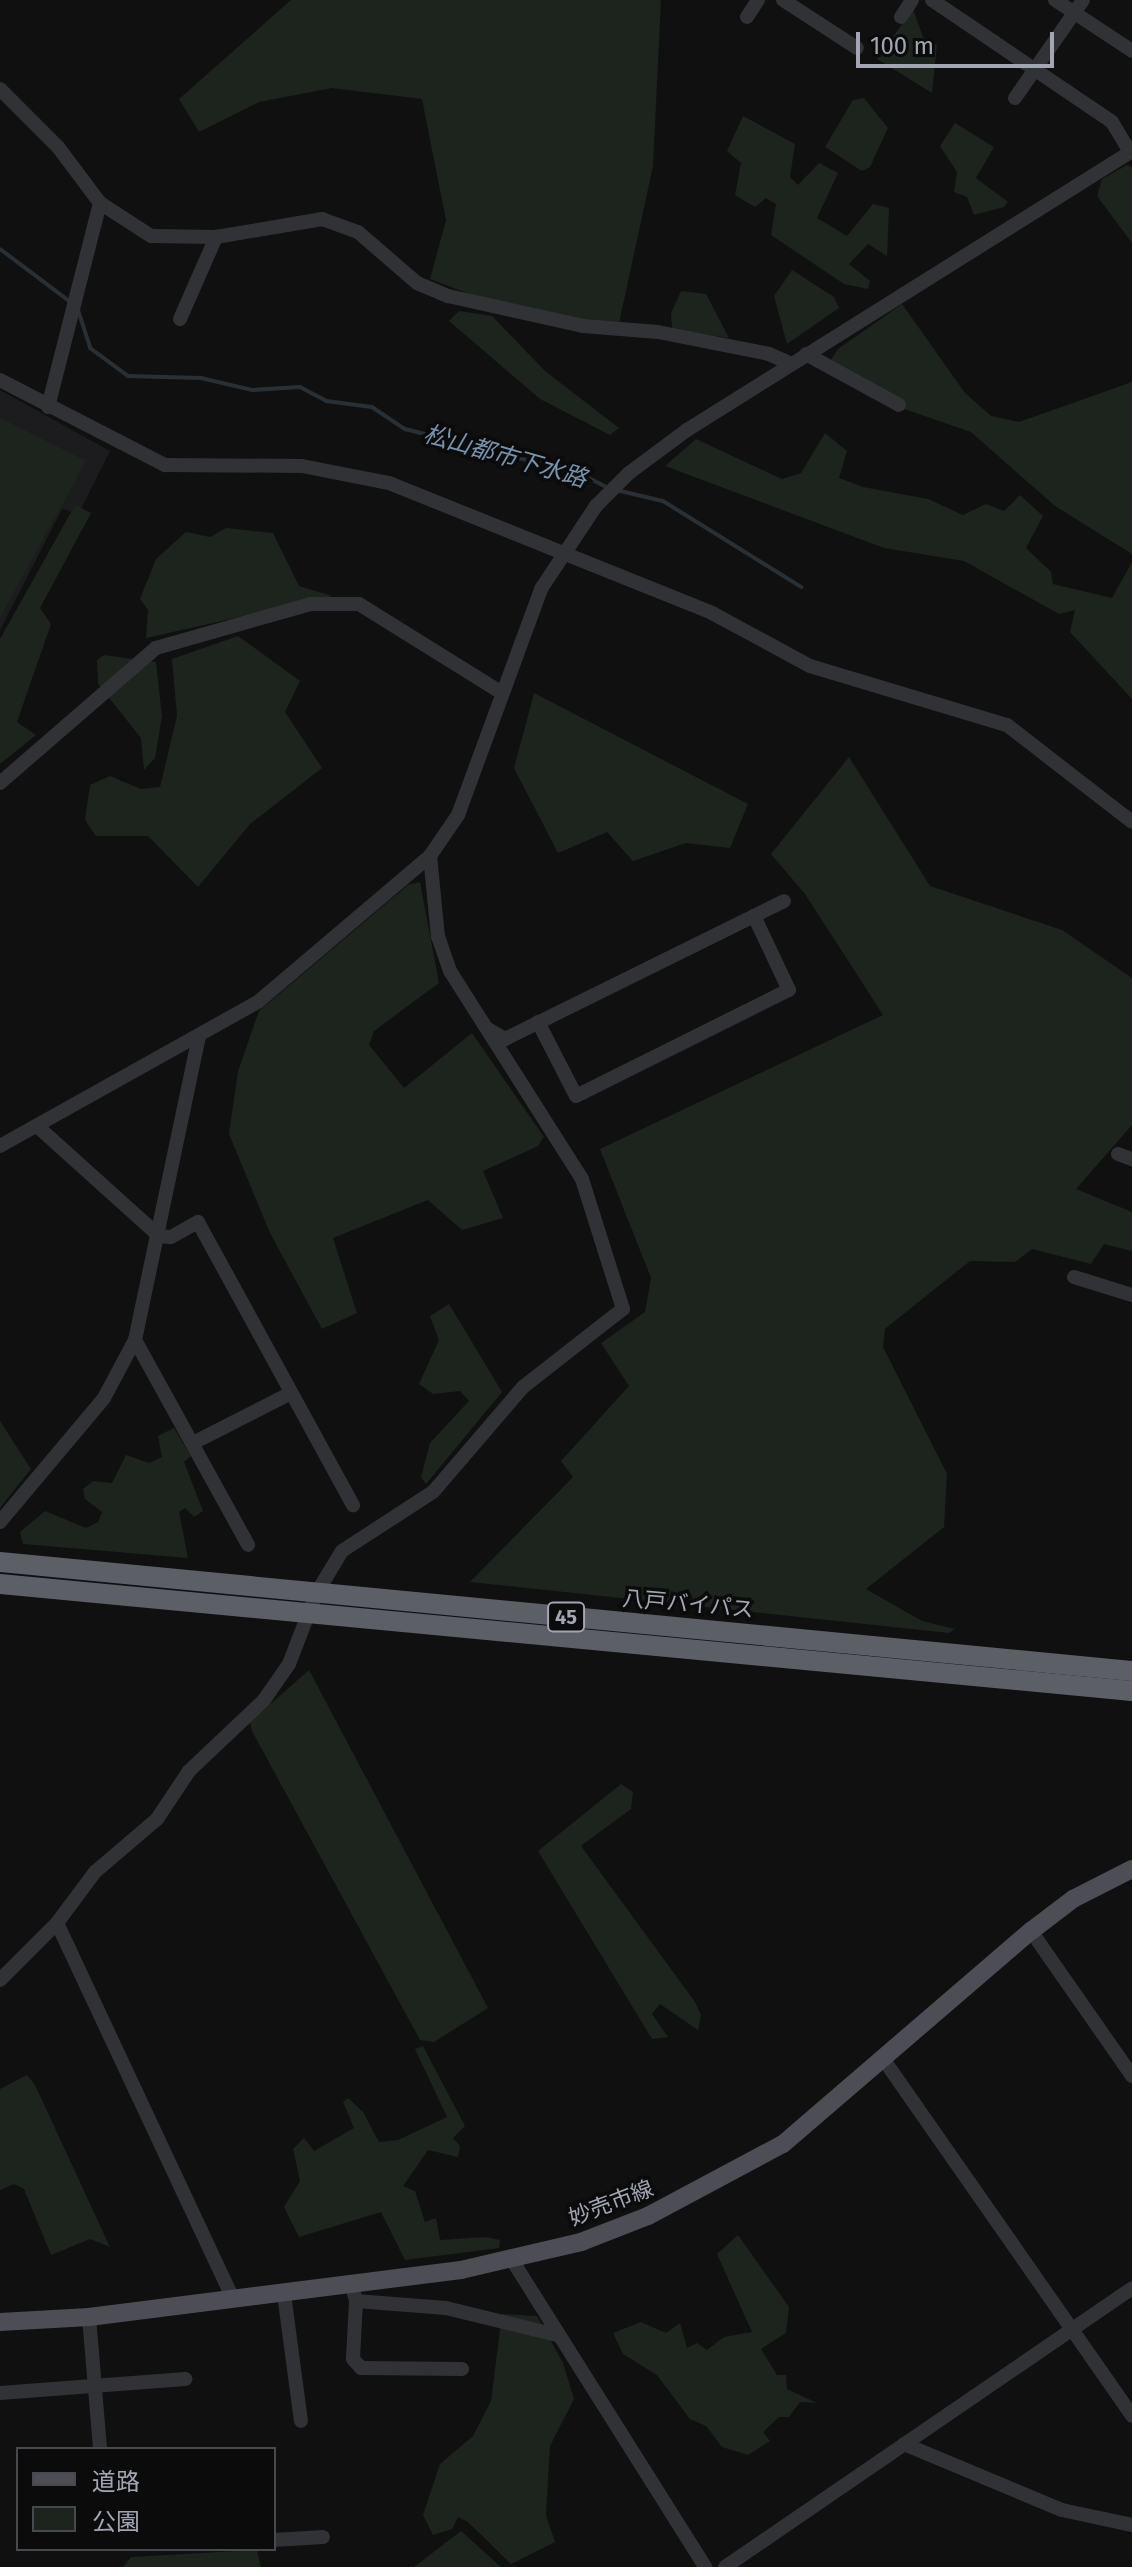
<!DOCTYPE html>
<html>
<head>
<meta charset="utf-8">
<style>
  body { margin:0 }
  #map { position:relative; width:1132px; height:2567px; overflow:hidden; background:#101011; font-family:"Fira Sans","Noto Sans JP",sans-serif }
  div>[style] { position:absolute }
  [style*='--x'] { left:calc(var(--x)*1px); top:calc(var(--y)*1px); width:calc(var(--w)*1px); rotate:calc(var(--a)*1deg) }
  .built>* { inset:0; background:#1c1c1e }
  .green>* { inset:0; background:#1c241d }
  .stream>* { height:4px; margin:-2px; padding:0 2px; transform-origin:2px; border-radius:2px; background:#283036 }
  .minor>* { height:14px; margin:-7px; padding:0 7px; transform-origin:7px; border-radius:7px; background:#313236 }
  .major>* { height:18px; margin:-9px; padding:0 9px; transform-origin:9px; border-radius:9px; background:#4d4e55 }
  .highway>* { height:20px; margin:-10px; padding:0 10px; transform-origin:10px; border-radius:10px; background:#5d5f67 }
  span { translate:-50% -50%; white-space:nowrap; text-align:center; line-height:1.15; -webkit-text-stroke:7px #0b0b0c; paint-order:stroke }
  .shield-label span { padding:2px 6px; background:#0b0b0c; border:2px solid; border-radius:6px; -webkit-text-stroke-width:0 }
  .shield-label { font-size:20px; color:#a1a6b2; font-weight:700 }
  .street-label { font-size:22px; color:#a1a6b2 }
  .water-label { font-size:24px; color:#7694ae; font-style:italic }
  .legend { position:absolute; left:16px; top:2447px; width:260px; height:104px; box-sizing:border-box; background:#0b0b0c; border:2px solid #47494e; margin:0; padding:10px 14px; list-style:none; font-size:24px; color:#a1a6b2 }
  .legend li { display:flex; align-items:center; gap:16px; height:40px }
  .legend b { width:40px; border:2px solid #47494e }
  .scale { position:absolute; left:856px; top:32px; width:198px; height:36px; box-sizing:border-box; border:4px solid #a1a6b2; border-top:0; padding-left:10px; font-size:24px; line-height:28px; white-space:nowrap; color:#a1a6b2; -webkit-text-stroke:6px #0b0b0c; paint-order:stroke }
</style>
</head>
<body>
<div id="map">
  <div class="built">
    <div style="clip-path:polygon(0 390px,110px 451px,79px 513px,62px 509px,0 630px)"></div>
  </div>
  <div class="green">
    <div style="clip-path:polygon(291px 0,661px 0,653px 166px,618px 328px,472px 295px,430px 279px,446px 220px,422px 99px,332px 88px,259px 102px,199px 132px,179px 99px)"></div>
    <div style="clip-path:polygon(913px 9px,923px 37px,937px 45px,932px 93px,877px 59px)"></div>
    <div style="clip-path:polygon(864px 98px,888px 128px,870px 167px,862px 171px,825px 147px,853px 100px)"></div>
    <div style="clip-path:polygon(743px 116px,795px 144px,790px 177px,798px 185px,819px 163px,838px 173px,817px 218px,847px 236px,873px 204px,889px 208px,887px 256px,868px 244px,849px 264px,870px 281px,868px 289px,844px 284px,771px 235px,776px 204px,766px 198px,755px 207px,735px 195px,741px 163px,727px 151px)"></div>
    <div style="clip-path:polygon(955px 123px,994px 147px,976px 178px,1008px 202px,1004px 207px,974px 215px,967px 197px,954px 192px,957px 172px,940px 146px)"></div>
    <div style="clip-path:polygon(1127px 165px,1132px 167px,1132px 243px,1097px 196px,1102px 179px)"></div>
    <div style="clip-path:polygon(792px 270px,834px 297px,839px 308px,787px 344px,774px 296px)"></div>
    <div style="clip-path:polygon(681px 291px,706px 294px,729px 338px,672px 329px,671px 313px)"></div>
    <div style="clip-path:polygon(902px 304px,965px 393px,991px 416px,1019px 422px,1132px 382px,1132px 554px,1055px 506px,971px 432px,881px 401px,825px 369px,838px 349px)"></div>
    <div style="clip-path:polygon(459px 311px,492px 316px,545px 371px,619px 428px,610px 435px,540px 399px,449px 321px)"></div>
    <div style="clip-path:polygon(0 418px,86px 461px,0 618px)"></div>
    <div style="clip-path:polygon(825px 433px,847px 451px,839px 478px,863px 487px,928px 499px,963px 515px,986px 504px,1004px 511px,1020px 495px,1043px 516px,1026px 548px,1051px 572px,1053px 584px,1112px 598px,1132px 562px,1132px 699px,1070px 632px,1075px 610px,1059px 614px,964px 561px,884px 548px,665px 466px,696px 439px,782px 479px,801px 473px)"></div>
    <div style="clip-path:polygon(75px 505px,91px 513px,40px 608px,51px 624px,17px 722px,36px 735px,0 764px,0 639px)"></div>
    <div style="clip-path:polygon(226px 528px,273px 533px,299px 586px,332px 596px,146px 638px,148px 610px,140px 599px,156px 559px,186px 532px,210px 537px)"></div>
    <div style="clip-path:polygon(238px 636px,300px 681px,285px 712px,322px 768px,250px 824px,198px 887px,148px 836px,96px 836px,85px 820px,90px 785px,110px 776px,141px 789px,160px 787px,177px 716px,172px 659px)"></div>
    <div style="clip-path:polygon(104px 655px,156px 662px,162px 716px,155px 758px,144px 770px,141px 738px,98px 684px,97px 660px)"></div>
    <div style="clip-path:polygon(534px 693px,748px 804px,730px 848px,686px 843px,633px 861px,607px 832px,558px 853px,514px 768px)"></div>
    <div style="clip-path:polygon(849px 757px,930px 886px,1062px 930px,1132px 978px,1132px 1125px,1076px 1189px,1132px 1212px,1132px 1251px,1104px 1244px,1091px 1264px,1032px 1249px,1015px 1262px,970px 1261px,885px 1329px,883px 1347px,947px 1474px,944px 1527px,866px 1589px,922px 1621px,955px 1629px,949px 1633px,470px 1582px,573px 1477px,561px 1461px,629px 1386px,601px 1343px,645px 1312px,651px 1278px,600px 1149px,883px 1015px,805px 894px,771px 854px)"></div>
    <div style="clip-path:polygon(420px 882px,439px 983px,374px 1031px,369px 1045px,404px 1088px,472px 1033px,544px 1137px,538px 1146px,483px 1171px,503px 1218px,462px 1230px,428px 1200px,333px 1238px,357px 1313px,322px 1329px,270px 1233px,229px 1134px,238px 1071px,259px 1011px,408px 885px)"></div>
    <div style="clip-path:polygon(449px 1304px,502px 1392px,426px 1484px,421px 1477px,430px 1443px,469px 1401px,460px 1391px,433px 1394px,419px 1384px,439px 1340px,430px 1316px)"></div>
    <div style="clip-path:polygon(0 1421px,31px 1469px,0 1508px)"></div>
    <div style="clip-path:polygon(174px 1428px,191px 1456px,184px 1462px,203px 1511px,194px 1517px,185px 1508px,179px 1512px,188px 1558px,23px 1544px,20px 1532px,45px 1511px,86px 1528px,98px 1522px,102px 1512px,85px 1499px,83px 1489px,93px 1481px,112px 1483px,126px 1455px,149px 1463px,162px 1457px,158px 1436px)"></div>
    <div style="clip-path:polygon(309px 1670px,488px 2008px,434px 2042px,420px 2040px,252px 1731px,250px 1722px)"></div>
    <div style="clip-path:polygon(621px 1784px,633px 1792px,631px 1809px,581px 1846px,695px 2002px,701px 2015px,698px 2030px,660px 2004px,652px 2014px,668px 2037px,652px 2039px,538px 1851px)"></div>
    <div style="clip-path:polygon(423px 2046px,465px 2126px,453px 2138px,460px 2146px,458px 2157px,428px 2150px,403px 2186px,415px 2191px,425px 2222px,436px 2218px,440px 2240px,486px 2237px,500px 2240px,499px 2248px,405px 2260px,381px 2212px,299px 2237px,284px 2207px,300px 2181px,293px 2149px,304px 2138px,314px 2151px,354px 2128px,343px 2102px,348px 2098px,363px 2112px,379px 2142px,398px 2140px,447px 2117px,415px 2049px)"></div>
    <div style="clip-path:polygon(27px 2075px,35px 2085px,110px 2247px,90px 2239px,51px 2255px,24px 2189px,14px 2184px,0 2190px,0 2089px)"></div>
    <div style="clip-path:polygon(738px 2235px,789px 2307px,786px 2333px,761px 2349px,777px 2375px,786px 2375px,787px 2389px,817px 2403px,800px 2402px,789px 2417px,779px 2417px,763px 2432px,770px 2441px,748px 2455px,722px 2447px,706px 2426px,690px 2419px,657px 2375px,623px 2354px,613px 2333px,641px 2322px,666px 2333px,680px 2323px,687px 2348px,697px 2343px,707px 2350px,724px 2337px,752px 2332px,717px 2254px)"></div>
    <div style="clip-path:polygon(502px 2314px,537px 2316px,563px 2363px,574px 2399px,550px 2446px,546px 2515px,555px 2542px,511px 2564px,468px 2522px,458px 2517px,452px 2529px,433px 2535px,423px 2515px,440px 2464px,473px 2436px,491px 2401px)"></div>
    <div style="clip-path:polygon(461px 2531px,501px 2567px,414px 2567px)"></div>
    <div style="clip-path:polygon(257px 2550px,261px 2567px,123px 2567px,131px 2557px)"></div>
  </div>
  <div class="stream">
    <div style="--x:0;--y:249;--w:90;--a:36.9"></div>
    <div style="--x:78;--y:310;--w:40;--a:72"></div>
    <div style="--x:90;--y:348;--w:47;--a:36.4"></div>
    <div style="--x:128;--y:376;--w:73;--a:1.6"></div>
    <div style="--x:201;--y:378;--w:52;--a:13.2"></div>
    <div style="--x:252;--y:390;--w:48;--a:-3.6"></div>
    <div style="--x:300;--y:387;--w:30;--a:28"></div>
    <div style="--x:326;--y:401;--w:46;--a:7.4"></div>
    <div style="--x:372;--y:407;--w:40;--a:34"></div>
    <div style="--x:405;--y:429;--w:182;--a:14.3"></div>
    <div style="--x:581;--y:474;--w:29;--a:27"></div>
    <div style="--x:616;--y:490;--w:48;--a:13.2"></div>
    <div style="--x:663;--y:501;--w:163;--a:31.9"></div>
  </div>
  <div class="minor">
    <div style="--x:783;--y:0;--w:88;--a:33"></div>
    <div style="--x:932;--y:0;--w:217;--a:34.1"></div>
    <div style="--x:1112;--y:122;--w:35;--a:59"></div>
    <div style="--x:1055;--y:0;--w:92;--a:33.5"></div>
    <div style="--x:747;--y:17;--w:20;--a:-57"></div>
    <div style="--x:901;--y:17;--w:20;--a:-57"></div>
    <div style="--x:0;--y:89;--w:82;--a:45"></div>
    <div style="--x:58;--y:147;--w:70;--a:53.1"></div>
    <div style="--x:100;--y:203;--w:61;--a:32.9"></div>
    <div style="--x:151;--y:236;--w:65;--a:0.9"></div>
    <div style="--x:216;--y:237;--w:108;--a:-9.6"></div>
    <div style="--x:322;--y:219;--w:38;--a:20"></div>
    <div style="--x:358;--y:232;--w:78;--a:40.8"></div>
    <div style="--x:417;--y:283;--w:34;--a:23"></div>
    <div style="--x:448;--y:296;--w:138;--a:12.5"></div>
    <div style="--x:583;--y:326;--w:75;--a:4.6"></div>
    <div style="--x:658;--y:332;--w:113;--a:11.2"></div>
    <div style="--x:769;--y:354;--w:24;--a:24"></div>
    <div style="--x:1015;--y:98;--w:119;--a:-55.2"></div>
    <div style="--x:180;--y:319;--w:90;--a:-66.3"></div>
    <div style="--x:806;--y:354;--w:106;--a:28.7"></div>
    <div style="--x:0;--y:380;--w:186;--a:27.3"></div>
    <div style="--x:165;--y:465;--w:137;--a:0.4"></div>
    <div style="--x:302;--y:466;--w:89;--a:11.1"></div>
    <div style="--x:389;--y:483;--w:348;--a:21.9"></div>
    <div style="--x:712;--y:613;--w:111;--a:28.4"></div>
    <div style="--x:810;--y:666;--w:206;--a:16.7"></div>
    <div style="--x:1007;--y:725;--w:158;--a:37.8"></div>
    <div style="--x:48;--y:407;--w:211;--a:-75.7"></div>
    <div style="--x:0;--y:783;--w:206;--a:-40.9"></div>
    <div style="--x:156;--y:648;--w:160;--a:-15.9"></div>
    <div style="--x:310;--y:604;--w:49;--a:0"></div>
    <div style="--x:359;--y:604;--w:168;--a:31.9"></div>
    <div style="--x:538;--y:1022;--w:83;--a:62.8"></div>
    <div style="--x:576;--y:1096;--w:238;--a:-26.5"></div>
    <div style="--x:789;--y:990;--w:82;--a:-115.3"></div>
    <div style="--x:488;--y:1029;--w:20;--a:30"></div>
    <div style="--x:505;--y:1039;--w:311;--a:-26.3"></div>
    <div style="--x:37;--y:1126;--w:164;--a:42"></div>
    <div style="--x:159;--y:1236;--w:12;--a:5"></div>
    <div style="--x:171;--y:1237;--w:31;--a:-29"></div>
    <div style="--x:198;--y:1222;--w:323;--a:61.3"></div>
    <div style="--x:0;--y:1146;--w:297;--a:-29.2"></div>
    <div style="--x:259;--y:1001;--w:224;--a:-40.3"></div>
    <div style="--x:430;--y:856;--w:50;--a:-55.7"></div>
    <div style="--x:458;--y:815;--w:241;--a:-69.8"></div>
    <div style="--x:541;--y:589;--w:100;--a:-56.5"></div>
    <div style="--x:596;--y:506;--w:47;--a:-45"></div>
    <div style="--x:629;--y:473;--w:72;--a:-36.6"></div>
    <div style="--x:687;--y:430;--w:525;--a:-32.09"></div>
    <div style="--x:1118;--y:1154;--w:15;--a:20"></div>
    <div style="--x:1074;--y:1277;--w:61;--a:17.2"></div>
    <div style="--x:135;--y:1340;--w:234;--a:61.1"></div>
    <div style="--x:193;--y:1443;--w:110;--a:-27"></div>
    <div style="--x:0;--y:1522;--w:162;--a:-50"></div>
    <div style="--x:104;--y:1398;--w:66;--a:-61.9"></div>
    <div style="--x:135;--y:1340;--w:310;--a:-78.1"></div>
    <div style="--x:57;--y:1923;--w:416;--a:64.9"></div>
    <div style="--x:1031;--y:1931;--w:177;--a:55.1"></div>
    <div style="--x:0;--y:1980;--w:81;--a:-45"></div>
    <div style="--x:57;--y:1923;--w:64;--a:-53.3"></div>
    <div style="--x:95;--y:1872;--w:82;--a:-40.5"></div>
    <div style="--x:157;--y:1819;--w:58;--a:-56.3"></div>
    <div style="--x:189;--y:1771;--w:103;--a:-43.4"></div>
    <div style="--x:264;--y:1700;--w:44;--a:-55.2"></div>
    <div style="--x:289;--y:1664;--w:75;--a:-68.9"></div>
    <div style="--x:316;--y:1594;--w:50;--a:-58.8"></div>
    <div style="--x:342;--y:1551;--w:108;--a:-33"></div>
    <div style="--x:433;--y:1492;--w:138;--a:-49.4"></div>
    <div style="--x:523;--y:1387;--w:127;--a:-38"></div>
    <div style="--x:623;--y:1309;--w:136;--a:-107.5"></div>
    <div style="--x:582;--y:1179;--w:246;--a:-122.4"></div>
    <div style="--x:450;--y:971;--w:36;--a:-109"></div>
    <div style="--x:438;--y:937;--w:81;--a:-95.6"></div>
    <div style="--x:884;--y:2060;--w:434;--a:55.1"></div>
    <div style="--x:512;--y:2260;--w:363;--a:57.8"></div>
    <div style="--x:352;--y:2286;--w:16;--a:75"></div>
    <div style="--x:356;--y:2301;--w:90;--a:4.4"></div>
    <div style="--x:446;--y:2308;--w:114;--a:13.7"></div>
    <div style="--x:284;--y:2294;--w:128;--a:82.4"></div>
    <div style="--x:356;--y:2301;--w:58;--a:93"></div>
    <div style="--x:353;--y:2359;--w:12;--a:48"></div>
    <div style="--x:361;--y:2368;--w:101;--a:0.6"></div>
    <div style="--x:89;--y:2317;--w:132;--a:85.2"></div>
    <div style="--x:0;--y:2393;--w:186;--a:-4.3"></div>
    <div style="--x:904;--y:2444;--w:171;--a:22.7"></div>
    <div style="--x:1062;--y:2510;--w:72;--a:12.1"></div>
    <div style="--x:274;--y:2540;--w:49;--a:-3.5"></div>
    <div style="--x:725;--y:2567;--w:493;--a:-34.4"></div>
  </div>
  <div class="major">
    <div style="--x:0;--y:2322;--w:89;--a:-3.2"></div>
    <div style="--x:89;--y:2317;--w:375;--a:-7.2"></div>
    <div style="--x:461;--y:2270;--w:123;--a:-13.1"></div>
    <div style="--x:581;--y:2242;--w:72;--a:-21.2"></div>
    <div style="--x:648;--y:2216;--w:153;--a:-28.1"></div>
    <div style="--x:783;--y:2144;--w:327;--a:-40.7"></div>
    <div style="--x:1031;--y:1931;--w:53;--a:-37.3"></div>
    <div style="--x:1073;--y:1899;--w:66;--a:-27"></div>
  </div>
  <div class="highway">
    <div style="--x:0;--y:1562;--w:1137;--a:5.5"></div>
    <div style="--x:0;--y:1584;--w:1137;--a:5.4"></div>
  </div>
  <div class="shield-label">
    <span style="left:566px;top:1617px">45</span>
  </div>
  <div class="street-label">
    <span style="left:688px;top:1604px;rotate:5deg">八戸バイパス</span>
    <span style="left:611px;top:2203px;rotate:-21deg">妙売市線</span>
  </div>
  <div class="water-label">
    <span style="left:505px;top:457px;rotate:16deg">松山都市下水路</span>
  </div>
  <ul class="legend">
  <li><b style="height:10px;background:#4d4e55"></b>道路</li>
  <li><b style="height:22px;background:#1c241d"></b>公園</li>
  </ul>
  <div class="scale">100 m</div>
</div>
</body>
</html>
